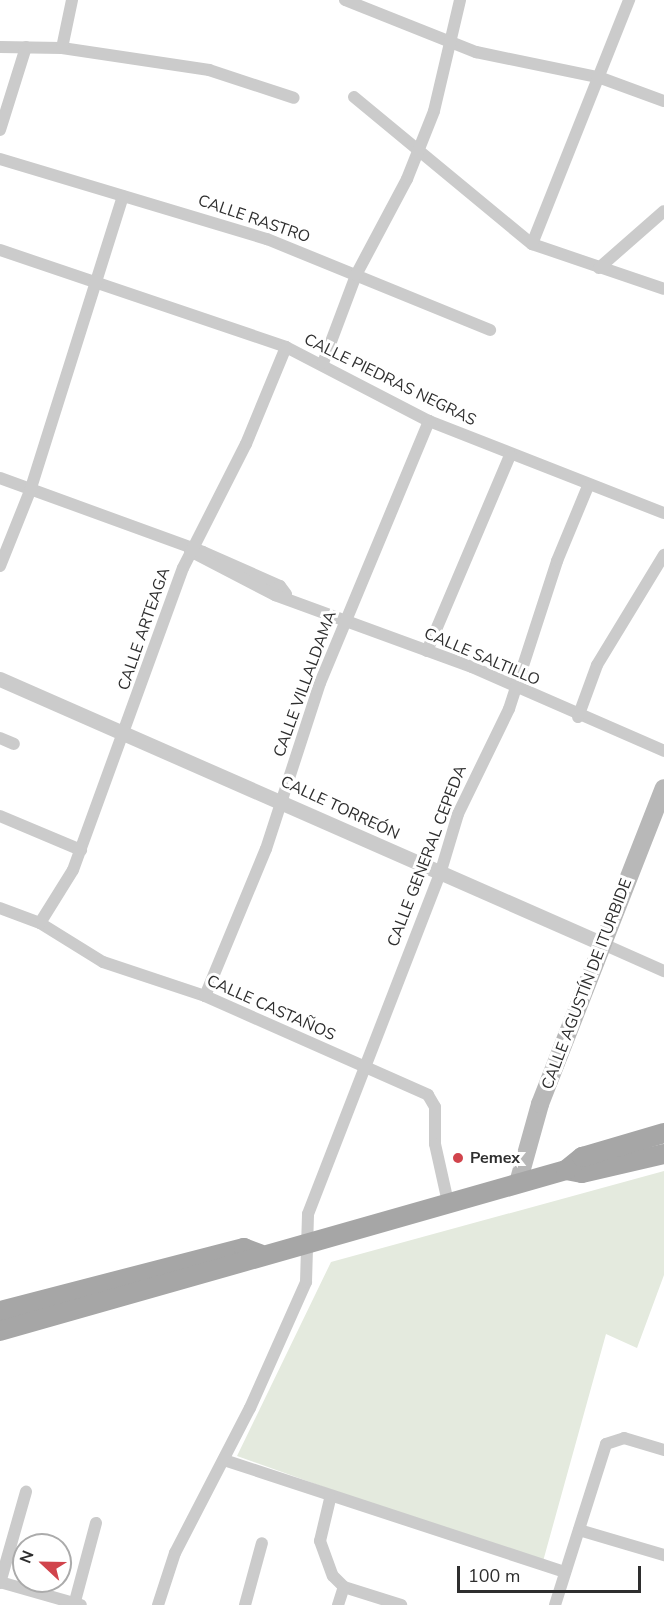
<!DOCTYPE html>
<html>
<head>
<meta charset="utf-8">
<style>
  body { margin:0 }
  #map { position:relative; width:664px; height:1605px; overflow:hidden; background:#fff; font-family:"Nunito Sans",sans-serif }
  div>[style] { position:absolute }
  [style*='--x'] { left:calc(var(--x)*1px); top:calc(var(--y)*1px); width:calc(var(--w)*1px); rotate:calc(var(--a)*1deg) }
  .green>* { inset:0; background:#e4eade }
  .minor>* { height:12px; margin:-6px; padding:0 6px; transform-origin:6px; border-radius:6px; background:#cbcbcb }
  .tertiary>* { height:15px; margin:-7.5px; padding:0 7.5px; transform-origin:7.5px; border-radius:7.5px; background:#cbcbcb }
  .secondary>* { height:18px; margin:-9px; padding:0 9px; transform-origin:9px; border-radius:9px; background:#b8b8b8 }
  .primary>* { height:20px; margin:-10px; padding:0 10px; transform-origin:10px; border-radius:10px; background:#a6a6a6 }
  .dots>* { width:16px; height:16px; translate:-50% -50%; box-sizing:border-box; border:3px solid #fff; border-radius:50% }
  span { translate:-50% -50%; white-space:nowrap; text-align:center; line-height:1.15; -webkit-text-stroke:6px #fff; paint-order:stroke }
  .street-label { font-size:16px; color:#2e2e2e }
  .poi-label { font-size:16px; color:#2e2e2e; font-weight:700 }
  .left { translate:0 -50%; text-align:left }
  .north { position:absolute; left:12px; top:1533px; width:60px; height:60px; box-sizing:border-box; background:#fff; border:2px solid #ababab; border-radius:50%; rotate:292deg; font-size:16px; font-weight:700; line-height:24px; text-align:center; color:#2e2e2e }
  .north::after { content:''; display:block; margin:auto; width:21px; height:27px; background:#d1444c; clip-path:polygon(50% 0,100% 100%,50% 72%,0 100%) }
  .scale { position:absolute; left:457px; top:1566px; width:184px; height:27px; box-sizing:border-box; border:3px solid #2e2e2e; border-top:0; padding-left:8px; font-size:18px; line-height:21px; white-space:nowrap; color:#2e2e2e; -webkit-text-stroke:4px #fff; paint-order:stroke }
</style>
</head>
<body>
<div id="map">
  <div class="green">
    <div style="clip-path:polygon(664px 1171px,664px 1275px,637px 1348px,606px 1334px,542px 1565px,237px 1456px,331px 1262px)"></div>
  </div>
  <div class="minor">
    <div style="--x:345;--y:0;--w:141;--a:21.7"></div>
    <div style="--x:476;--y:52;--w:128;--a:11.7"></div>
    <div style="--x:601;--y:78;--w:67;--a:20.1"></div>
    <div style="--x:0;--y:47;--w:62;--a:0.9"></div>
    <div style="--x:62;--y:48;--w:149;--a:8.5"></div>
    <div style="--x:209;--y:70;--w:89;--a:18.2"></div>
    <div style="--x:62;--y:48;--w:49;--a:-78.2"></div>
    <div style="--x:354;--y:97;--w:231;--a:39.6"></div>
    <div style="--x:532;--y:244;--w:139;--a:18.8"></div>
    <div style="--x:0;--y:130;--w:87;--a:-72.6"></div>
    <div style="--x:0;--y:159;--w:279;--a:16.7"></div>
    <div style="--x:267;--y:239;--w:241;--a:22.2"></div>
    <div style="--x:532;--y:244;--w:263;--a:-68.3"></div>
    <div style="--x:0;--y:250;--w:302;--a:18.7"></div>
    <div style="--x:286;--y:347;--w:161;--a:27.4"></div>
    <div style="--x:429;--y:421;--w:252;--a:21.4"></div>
    <div style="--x:599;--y:268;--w:86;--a:-41.2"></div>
    <div style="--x:323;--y:363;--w:94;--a:-69.4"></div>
    <div style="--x:356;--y:275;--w:109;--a:-62"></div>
    <div style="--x:407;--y:179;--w:73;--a:-68.3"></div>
    <div style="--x:434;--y:111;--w:114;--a:-76.8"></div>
    <div style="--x:0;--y:478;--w:216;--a:20"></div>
    <div style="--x:203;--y:552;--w:84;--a:23.8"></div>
    <div style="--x:280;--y:586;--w:10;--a:53"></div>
    <div style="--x:190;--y:551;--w:96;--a:27.4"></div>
    <div style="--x:275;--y:595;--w:210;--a:20.1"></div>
    <div style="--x:472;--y:667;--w:210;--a:23.6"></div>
    <div style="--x:0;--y:566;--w:81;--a:-68.2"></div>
    <div style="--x:30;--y:491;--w:309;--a:-72.5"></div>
    <div style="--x:427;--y:651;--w:213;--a:-67"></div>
    <div style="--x:578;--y:717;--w:55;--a:-69.9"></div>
    <div style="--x:597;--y:665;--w:129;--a:-58.7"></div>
    <div style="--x:0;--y:738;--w:15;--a:23"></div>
    <div style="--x:0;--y:816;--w:88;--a:22.8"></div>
    <div style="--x:0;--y:908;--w:43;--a:20.6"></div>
    <div style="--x:40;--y:923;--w:74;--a:31.8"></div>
    <div style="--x:103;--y:962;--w:108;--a:18.4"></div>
    <div style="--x:205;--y:996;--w:244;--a:23.9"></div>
    <div style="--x:428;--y:1095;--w:14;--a:60"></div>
    <div style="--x:435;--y:1107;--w:37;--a:90"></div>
    <div style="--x:435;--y:1144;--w:59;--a:77.4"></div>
    <div style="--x:40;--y:923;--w:62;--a:-58.1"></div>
    <div style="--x:73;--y:870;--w:321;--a:-70"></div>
    <div style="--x:183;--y:568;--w:139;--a:-63.1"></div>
    <div style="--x:246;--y:444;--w:105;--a:-67.6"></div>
    <div style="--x:603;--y:944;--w:67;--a:23.9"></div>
    <div style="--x:205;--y:996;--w:159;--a:-67.5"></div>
    <div style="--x:266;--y:849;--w:175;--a:-72"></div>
    <div style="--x:320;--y:683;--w:284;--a:-67.4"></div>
    <div style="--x:224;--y:1460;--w:359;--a:18.2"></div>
    <div style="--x:330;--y:1499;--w:43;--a:103.4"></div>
    <div style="--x:320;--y:1541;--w:37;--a:70"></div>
    <div style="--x:333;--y:1576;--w:16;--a:45"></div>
    <div style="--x:344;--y:1587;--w:60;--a:17.5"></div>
    <div style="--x:579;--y:1530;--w:89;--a:16.4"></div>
    <div style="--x:0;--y:1582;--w:84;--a:15.9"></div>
    <div style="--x:0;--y:1583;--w:95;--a:-74.1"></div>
    <div style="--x:74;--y:1605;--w:85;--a:-75"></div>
    <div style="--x:158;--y:1605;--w:55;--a:-71.9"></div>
    <div style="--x:175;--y:1553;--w:163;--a:-62.7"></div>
    <div style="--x:250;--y:1408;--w:138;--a:-66"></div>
    <div style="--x:306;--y:1282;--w:68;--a:-88.3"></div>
    <div style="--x:308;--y:1214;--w:365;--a:-68.8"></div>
    <div style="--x:440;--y:874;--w:63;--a:-73.3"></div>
    <div style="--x:458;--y:814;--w:117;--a:-64.1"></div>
    <div style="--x:509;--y:709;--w:156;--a:-72"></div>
    <div style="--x:557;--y:561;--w:81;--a:-67.5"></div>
    <div style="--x:245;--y:1605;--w:64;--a:-74.7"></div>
    <div style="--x:338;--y:1605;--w:19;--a:-72"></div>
    <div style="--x:555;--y:1605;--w:169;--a:-72.4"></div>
    <div style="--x:606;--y:1444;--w:19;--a:-18"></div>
    <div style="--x:624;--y:1438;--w:42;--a:16.7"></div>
  </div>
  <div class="tertiary">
    <div style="--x:0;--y:679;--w:659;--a:23.72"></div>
  </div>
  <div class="secondary">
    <div style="--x:518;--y:1183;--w:82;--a:-74.4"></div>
    <div style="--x:540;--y:1104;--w:339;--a:-68.6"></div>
  </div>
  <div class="primary">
    <div style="--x:566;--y:1170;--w:16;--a:11"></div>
    <div style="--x:582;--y:1173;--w:84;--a:-13"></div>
    <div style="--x:0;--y:1311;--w:252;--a:-14.5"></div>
    <div style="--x:244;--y:1248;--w:17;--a:21"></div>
    <div style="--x:0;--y:1331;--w:588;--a:-15.88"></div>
    <div style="--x:566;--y:1170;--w:21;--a:-39"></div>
    <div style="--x:582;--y:1157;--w:85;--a:-16.3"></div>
  </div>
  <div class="dots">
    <div style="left:458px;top:1158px;background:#d1444c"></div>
  </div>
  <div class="street-label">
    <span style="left:254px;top:219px;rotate:19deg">CALLE RASTRO</span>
    <span style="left:390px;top:380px;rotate:26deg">CALLE PIEDRAS NEGRAS</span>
    <span style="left:144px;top:629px;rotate:-71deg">CALLE ARTEAGA</span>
    <span style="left:482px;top:657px;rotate:23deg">CALLE SALTILLO</span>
    <span style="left:305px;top:684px;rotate:-70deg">CALLE VILLALDAMA</span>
    <span style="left:340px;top:808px;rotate:25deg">CALLE TORREÓN</span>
    <span style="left:427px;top:856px;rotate:-69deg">CALLE GENERAL CEPEDA</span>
    <span style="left:587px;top:984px;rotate:-69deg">CALLE AGUSTÍN DE ITURBIDE</span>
    <span style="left:271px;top:1008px;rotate:24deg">CALLE CASTAÑOS</span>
  </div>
  <div class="poi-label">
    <span class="left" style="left:470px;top:1158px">Pemex</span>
  </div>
  <div class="north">N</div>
  <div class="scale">100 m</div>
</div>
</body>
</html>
